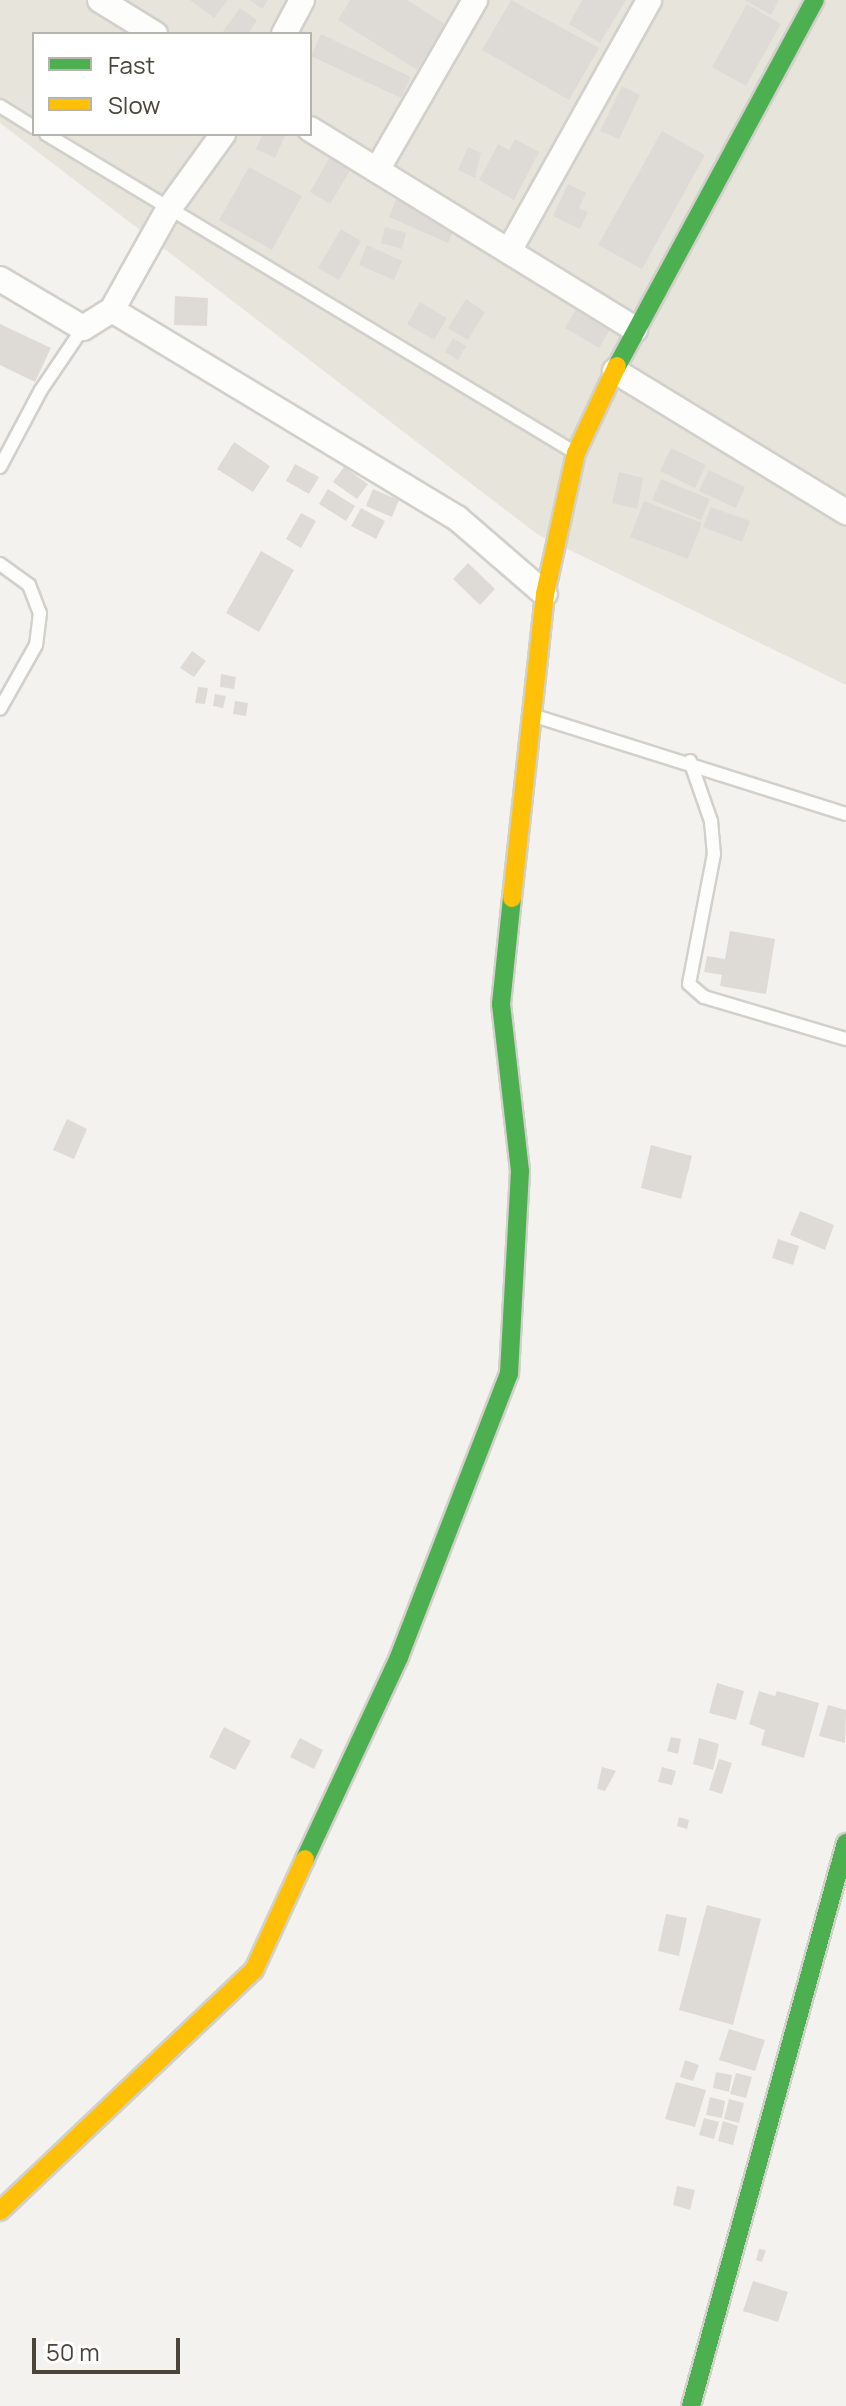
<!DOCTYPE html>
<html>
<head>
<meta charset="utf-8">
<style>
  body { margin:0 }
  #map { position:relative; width:846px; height:2406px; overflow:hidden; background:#f4f2ee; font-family:Manrope,sans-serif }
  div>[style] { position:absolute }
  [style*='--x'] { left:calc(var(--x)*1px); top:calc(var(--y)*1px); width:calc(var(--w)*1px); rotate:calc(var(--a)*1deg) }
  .residential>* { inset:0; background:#e7e4dc }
  .building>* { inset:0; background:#dedbd6 }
  .roads { filter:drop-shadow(2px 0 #d2d0cb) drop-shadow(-2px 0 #d2d0cb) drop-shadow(0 2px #d2d0cb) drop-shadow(0 -2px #d2d0cb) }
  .lane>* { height:12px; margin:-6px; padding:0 6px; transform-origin:6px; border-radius:6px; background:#fdfdfc }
  .street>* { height:24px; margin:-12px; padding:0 12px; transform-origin:12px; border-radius:12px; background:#fdfdfc }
  .fast>* { height:18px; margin:-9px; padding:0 9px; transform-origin:9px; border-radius:9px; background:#4caf50 }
  .slow>* { height:18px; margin:-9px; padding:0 9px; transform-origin:9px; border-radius:9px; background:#ffc107 }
  span { translate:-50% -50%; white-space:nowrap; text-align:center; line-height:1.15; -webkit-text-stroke:8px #fff; paint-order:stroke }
  .legend { position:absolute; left:32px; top:32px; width:280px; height:104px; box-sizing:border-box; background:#fff; border:2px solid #b7b4b0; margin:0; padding:10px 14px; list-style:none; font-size:24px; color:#4b4439 }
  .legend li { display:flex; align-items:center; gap:16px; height:40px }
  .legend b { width:40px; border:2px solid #b7b4b0 }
  .scale { position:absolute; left:32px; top:2338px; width:148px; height:36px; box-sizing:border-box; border:4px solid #4b4439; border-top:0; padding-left:10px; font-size:24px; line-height:28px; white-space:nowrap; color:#4b4439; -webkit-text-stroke:6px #fff; paint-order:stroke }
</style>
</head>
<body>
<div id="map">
  <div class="residential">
    <div style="clip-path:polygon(evenodd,0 0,846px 0,846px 685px,537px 534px,0 123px,0 0,34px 34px,310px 34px,310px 134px,34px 134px,34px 34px)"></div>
  </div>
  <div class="building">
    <div style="clip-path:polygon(190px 0,228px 0,214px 18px)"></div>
    <div style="clip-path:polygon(250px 0,268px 0,262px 9px)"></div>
    <div style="clip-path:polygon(350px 0,407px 0,445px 24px,417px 70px,338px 20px)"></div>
    <div style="clip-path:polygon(511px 0,599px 48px,569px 100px,482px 50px)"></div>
    <div style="clip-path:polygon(582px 0,626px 0,600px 43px,569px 24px)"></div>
    <div style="clip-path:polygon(744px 0,779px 0,771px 15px)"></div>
    <div style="clip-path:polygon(747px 4px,781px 24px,746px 86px,712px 67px)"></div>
    <div style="clip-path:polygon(240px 8px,257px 20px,248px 34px,227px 34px,223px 31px)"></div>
    <div style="clip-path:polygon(321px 34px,411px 77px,401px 98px,311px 56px)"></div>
    <div style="clip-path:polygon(622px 86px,640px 95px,619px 139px,600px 131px)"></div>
    <div style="clip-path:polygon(662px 131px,705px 155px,642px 269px,598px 245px)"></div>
    <div style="clip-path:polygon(263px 134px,286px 134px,275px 158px,256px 149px)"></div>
    <div style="clip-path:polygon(515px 139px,539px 152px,514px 200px,479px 180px,498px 144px,509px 150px)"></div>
    <div style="clip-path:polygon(468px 147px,481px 153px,475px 178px,458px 170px)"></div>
    <div style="clip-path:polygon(330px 157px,351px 169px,330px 204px,310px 192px)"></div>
    <div style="clip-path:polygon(249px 167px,302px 196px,272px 250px,219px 220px)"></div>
    <div style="clip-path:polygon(568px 184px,586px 193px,579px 208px,588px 212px,580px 229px,553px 216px)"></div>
    <div style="clip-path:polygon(398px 195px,458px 221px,448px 243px,389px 217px)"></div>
    <div style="clip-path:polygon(385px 227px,406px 233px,402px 249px,381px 243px)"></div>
    <div style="clip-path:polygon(341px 229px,361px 241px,339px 280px,318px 268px)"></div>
    <div style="clip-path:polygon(367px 245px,402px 261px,394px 280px,359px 265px)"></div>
    <div style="clip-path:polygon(175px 296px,208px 298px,207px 326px,174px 325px)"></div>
    <div style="clip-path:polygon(466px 299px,485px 312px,468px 340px,448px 328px)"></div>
    <div style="clip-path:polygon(420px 302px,447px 318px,434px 340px,407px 324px)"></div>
    <div style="clip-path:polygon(579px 304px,613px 324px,599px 348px,565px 328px)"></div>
    <div style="clip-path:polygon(0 324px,51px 348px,35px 382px,0 365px)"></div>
    <div style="clip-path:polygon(453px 338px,466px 346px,458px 360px,445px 352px)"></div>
    <div style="clip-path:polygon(234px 442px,270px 466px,253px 492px,217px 469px)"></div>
    <div style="clip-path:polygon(671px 448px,706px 465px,695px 488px,660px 471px)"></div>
    <div style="clip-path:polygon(295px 464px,319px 477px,309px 494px,286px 481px)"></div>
    <div style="clip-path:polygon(344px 467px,368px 484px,357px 499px,333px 482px)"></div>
    <div style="clip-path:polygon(709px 470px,745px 487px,736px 508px,699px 491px)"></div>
    <div style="clip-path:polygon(619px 472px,643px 478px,637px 509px,612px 503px)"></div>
    <div style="clip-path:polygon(661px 479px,710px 499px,701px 520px,652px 500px)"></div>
    <div style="clip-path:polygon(328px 489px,355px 506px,346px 521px,319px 504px)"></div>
    <div style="clip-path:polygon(373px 489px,399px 500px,392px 517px,366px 506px)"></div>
    <div style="clip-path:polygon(644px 501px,702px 523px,688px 559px,630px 537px)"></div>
    <div style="clip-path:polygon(711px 507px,750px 521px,742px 542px,703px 527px)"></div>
    <div style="clip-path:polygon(361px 508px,385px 521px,376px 539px,351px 526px)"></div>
    <div style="clip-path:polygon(301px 513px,316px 521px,301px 548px,286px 539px)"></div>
    <div style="clip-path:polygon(261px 551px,294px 570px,259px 632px,226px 613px)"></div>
    <div style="clip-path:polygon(468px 563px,495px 589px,480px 605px,453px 579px)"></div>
    <div style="clip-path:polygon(192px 651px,206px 661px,194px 677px,180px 668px)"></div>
    <div style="clip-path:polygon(221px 674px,236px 677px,234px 689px,220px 687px)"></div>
    <div style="clip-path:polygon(198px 687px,208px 688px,205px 704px,195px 703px)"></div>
    <div style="clip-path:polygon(215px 694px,226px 696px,223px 708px,213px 706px)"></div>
    <div style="clip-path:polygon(235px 701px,248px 703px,246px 716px,233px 714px)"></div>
    <div style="clip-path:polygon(730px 931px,775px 939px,766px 994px,720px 986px,722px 975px,704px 972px,707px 956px,725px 959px)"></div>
    <div style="clip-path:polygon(67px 1119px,87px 1129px,74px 1159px,53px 1150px)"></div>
    <div style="clip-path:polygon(651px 1145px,692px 1156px,681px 1199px,641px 1188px)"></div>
    <div style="clip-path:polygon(800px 1211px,834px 1225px,825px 1250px,790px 1235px)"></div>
    <div style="clip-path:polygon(778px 1239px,799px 1246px,793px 1265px,772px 1258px)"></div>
    <div style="clip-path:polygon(717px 1683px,744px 1691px,736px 1720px,709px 1713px)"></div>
    <div style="clip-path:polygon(759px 1691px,775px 1696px,777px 1691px,819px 1703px,804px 1758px,761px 1745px,765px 1730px,749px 1724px)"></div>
    <div style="clip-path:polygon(828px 1705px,846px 1710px,845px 1743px,819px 1736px)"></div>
    <div style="clip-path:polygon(224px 1727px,251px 1741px,235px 1770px,209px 1757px)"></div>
    <div style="clip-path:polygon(671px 1737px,681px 1739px,678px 1754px,667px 1751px)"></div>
    <div style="clip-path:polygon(300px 1738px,323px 1750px,314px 1769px,290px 1757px)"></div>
    <div style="clip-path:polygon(699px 1738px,719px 1744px,713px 1770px,693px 1764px)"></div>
    <div style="clip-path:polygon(719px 1759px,732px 1763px,722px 1794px,709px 1790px)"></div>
    <div style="clip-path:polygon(602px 1767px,616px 1771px,605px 1791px,597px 1789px)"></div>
    <div style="clip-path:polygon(662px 1767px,676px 1771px,672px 1785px,658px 1782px)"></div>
    <div style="clip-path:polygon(679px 1817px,689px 1820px,687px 1829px,677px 1826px)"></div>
    <div style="clip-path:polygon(707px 1905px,761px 1919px,733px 2025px,679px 2010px)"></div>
    <div style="clip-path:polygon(666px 1914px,687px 1918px,679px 1956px,658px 1951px)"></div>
    <div style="clip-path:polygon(729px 2029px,765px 2040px,755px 2071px,719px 2060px)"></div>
    <div style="clip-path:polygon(685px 2060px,699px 2065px,693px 2081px,680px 2077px)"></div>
    <div style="clip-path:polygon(716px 2072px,732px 2075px,729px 2092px,713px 2088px)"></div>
    <div style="clip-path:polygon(736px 2073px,752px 2077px,746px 2098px,730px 2094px)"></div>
    <div style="clip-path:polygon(676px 2082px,706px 2090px,695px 2127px,665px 2119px)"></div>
    <div style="clip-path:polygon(710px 2097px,725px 2101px,722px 2118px,706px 2115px)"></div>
    <div style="clip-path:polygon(729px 2099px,744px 2103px,739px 2123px,724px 2119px)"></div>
    <div style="clip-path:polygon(704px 2118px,719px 2122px,714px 2139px,699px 2135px)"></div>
    <div style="clip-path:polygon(723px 2121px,738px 2126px,733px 2145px,718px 2141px)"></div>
    <div style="clip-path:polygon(677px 2186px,695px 2190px,690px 2210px,673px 2205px)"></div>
    <div style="clip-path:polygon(759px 2249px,766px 2250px,762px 2262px,756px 2260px)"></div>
    <div style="clip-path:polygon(753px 2281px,788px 2292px,778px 2322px,743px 2311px)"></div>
  </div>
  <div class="roads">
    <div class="lane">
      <div style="--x:0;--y:106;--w:40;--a:32"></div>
      <div style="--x:46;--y:134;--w:616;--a:31.06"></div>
      <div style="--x:0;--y:467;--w:87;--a:-62"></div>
      <div style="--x:41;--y:390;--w:75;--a:-55.9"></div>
      <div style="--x:0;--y:564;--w:36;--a:36"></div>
      <div style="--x:29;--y:585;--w:30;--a:69"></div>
      <div style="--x:40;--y:613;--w:32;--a:97"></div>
      <div style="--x:36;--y:645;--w:73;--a:119.4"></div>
      <div style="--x:535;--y:716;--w:326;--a:17.5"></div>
      <div style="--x:690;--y:761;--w:64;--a:70.7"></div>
      <div style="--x:711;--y:821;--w:33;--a:85"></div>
      <div style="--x:714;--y:854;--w:132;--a:100.9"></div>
      <div style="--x:689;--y:984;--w:20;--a:41"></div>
      <div style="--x:704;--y:997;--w:148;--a:16.5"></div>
    </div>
    <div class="street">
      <div style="--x:100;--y:0;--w:65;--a:31.7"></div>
      <div style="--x:284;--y:34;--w:38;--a:-62"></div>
      <div style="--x:310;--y:129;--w:382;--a:31.6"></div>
      <div style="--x:377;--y:170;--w:196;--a:-60"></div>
      <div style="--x:509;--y:251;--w:287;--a:-60.8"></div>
      <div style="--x:0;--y:279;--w:96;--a:30.6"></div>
      <div style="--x:83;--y:328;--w:34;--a:-32"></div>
      <div style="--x:112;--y:310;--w:115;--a:-60.8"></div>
      <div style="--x:168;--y:210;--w:94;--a:-54.1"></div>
      <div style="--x:112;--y:310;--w:403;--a:31.1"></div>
      <div style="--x:457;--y:518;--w:116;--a:40.8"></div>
      <div style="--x:615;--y:371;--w:271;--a:31.4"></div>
    </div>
    <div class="fast">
      <div style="--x:617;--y:366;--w:416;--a:-61.6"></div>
      <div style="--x:305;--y:1859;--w:223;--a:-65"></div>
      <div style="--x:399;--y:1657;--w:304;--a:-68.8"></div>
      <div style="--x:509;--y:1374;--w:203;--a:-86.9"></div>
      <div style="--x:520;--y:1171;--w:168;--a:-96.5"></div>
      <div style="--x:501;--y:1004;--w:107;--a:-84.1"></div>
      <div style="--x:691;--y:2406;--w:584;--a:-74.61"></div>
    </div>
    <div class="slow">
      <div style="--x:512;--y:898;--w:306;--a:-83.8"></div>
      <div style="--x:545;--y:594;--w:144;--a:-77.6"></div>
      <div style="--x:576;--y:453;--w:96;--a:-64.8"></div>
      <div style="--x:0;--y:2211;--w:350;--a:-43.5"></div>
      <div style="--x:254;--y:1970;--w:122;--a:-65.3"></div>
    </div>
  </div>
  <ul class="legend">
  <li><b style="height:10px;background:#4caf50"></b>Fast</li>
  <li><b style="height:10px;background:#ffc107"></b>Slow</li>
  </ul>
  <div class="scale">50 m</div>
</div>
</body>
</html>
